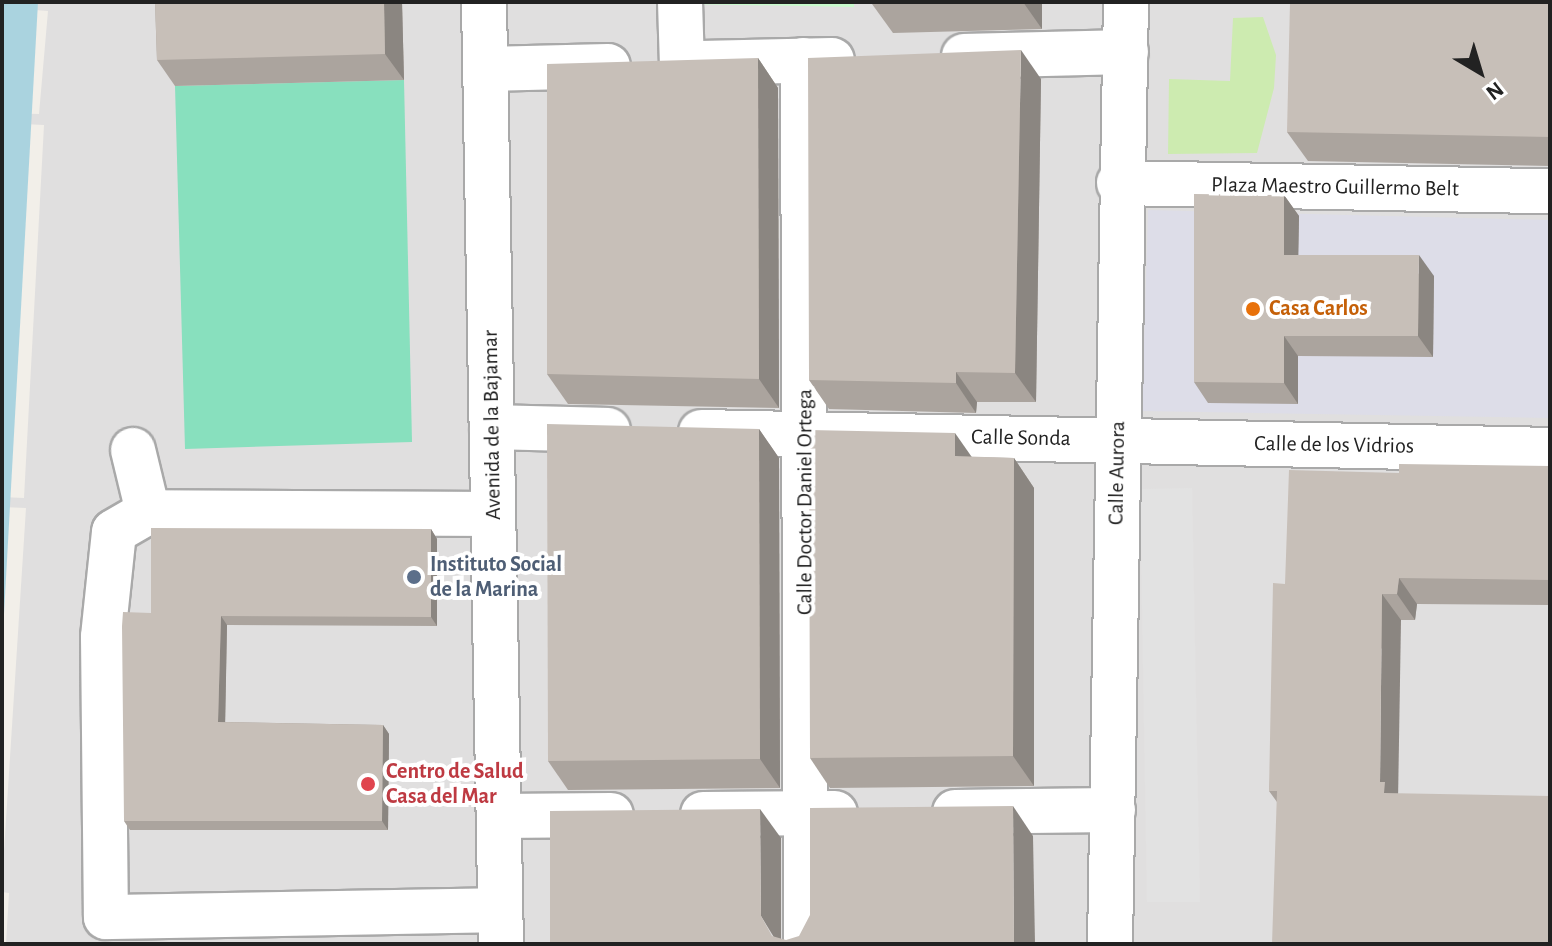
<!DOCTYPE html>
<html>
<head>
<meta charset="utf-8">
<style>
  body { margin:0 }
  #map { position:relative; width:1552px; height:946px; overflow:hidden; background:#f2efe9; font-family:"Alegreya Sans",sans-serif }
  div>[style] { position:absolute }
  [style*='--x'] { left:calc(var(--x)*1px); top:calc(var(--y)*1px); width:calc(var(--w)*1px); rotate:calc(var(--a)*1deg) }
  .residential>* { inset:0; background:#e0dfdf }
  .grass>* { inset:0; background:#cdebb0 }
  .park>* { inset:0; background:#c8facc }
  .pitch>* { inset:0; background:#88e0be }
  .parking>* { inset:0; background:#e2e2e2 }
  .plaza>* { inset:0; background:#dddde8 }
  .water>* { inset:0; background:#aad3df }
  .roads { filter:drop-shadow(2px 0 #a9a9a9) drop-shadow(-2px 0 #a9a9a9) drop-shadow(0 2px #a9a9a9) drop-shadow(0 -2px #a9a9a9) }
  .minor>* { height:44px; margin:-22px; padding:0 22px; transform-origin:22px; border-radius:22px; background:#fff }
  .wall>* { inset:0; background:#aba49e }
  .shaded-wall>* { inset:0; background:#8b8681 }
  .building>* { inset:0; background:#c7bfb8 }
  .dots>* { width:22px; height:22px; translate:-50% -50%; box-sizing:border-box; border:4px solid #fff; border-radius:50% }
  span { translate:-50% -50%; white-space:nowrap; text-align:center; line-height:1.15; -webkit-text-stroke:8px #fff; paint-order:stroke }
  .street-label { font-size:22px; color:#222 }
  .food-label { font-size:22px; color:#c56008; font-weight:700 }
  .left { translate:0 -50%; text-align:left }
  .service-label { font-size:22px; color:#4e5e75; font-weight:700 }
  .health-label { font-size:22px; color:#be3a42; font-weight:700 }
  .frame { position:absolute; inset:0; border:4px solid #222; pointer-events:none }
  .north { position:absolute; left:1440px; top:32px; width:80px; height:80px; -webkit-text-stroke:6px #fff; paint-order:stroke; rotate:142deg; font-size:22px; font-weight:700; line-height:32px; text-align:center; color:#222 }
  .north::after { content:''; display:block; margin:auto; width:28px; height:36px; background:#222; clip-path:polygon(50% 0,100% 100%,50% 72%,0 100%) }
</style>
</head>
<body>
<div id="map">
  <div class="residential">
    <div style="clip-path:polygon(22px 2px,1550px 2px,1550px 944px,6px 944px,9px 893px,2px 892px,2px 882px,26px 508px,2px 507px,2px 497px,24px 498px,44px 125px,2px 123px,2px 113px,39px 114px,48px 11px,22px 9px)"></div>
  </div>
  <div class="grass">
    <div style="clip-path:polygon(1263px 17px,1276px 55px,1274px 88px,1257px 153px,1168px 154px,1169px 79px,1230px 81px,1233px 18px)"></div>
  </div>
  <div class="park">
    <div style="clip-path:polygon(576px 2px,854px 2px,854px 7px)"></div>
  </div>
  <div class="pitch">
    <div style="clip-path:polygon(404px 80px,412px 442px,185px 449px,175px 86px)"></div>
  </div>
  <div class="parking">
    <div style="clip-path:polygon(1192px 488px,1200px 902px,1147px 902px,1140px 489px)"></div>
  </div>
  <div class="plaza">
    <div style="clip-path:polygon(1148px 210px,1550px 220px,1550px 418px,1142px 411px)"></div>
  </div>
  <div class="water">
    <div style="clip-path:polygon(2px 2px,38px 2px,2px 650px)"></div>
  </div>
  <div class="roads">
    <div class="minor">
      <div style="--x:484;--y:2;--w:942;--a:88.97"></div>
      <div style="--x:680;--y:2;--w:62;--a:88.2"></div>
      <div style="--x:964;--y:56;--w:162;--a:-1.4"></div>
      <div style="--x:803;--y:60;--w:884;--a:89.81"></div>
      <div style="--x:700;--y:63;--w:132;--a:-1.3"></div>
      <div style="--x:486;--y:69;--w:122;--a:-1.4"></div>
      <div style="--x:1119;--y:183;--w:431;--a:1.1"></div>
      <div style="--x:492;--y:427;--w:116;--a:1.5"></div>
      <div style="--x:701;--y:432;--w:849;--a:1.21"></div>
      <div style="--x:133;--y:450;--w:64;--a:76.4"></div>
      <div style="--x:493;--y:514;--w:345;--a:-179.7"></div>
      <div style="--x:148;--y:512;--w:39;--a:150"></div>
      <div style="--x:114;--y:532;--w:106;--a:96"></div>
      <div style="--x:103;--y:637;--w:280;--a:89.4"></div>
      <div style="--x:106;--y:917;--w:394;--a:-1"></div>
      <div style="--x:955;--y:812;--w:158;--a:-0.7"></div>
      <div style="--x:703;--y:814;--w:132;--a:-0.4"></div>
      <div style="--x:499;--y:816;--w:112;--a:-0.5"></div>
      <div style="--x:1110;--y:944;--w:942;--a:-89.03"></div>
    </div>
  </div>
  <div class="wall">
    <div style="clip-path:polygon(155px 2px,402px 2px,404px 80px,175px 86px,157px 60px)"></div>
    <div style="clip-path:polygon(872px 2px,1042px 2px,1042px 29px,893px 33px,872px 4px)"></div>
    <div style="clip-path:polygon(1550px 2px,1550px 166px,1308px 161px,1287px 132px)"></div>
    <div style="clip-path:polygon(758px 58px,778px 88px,779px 408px,568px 404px,547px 374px)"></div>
    <div style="clip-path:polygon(1041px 79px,1036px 402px,977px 402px,976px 413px,829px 409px,809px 380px)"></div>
    <div style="clip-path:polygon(1284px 195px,1299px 216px,1298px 255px,1434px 276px,1433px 357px,1298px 356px,1298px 404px,1208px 403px,1194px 382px)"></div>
    <div style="clip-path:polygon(759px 429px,779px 458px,780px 788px,568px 790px,548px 761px)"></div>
    <div style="clip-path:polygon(972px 457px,1014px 458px,1034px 488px,1034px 786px,830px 788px,810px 758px)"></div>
    <div style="clip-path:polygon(1550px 466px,1550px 605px,1417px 604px,1415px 620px,1401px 620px,1277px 802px,1269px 791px,1285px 584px,1399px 473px)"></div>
    <div style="clip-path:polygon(431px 529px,437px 539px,437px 626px,227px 625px,225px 722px,383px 725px,389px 734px,388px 830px,130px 830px,124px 821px,151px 613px)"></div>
  </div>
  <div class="shaded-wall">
    <div style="clip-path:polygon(384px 2px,402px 2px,404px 80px,385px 54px)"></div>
    <div style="clip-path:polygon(1023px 2px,1042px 2px,1042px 29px)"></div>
    <div style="clip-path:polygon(1021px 50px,1041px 79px,1036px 402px,1015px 373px)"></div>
    <div style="clip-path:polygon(758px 58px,778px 88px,779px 408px,759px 379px)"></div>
    <div style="clip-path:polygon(1284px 195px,1299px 216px,1298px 276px,1284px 255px)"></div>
    <div style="clip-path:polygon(1419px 255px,1434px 276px,1433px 357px,1418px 336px)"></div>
    <div style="clip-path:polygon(1284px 336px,1298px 356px,1298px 404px,1284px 383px)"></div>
    <div style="clip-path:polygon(956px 372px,977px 402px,976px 413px,956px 383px)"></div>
    <div style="clip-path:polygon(759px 429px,779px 458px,780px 788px,760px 759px)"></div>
    <div style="clip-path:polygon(955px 433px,976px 463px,955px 456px)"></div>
    <div style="clip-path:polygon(1014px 458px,1034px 488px,1034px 786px,1013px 756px)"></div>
    <div style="clip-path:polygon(431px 529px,437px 539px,437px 626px,431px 617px)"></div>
    <div style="clip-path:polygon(1399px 578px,1417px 604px,1415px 620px,1397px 594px)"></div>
    <div style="clip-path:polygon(1382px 594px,1401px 620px,1398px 801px,1384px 793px,1380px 782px)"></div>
    <div style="clip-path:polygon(221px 616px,227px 625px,225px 731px,218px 722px)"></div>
    <div style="clip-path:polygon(383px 725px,389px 734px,388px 830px,382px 821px)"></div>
    <div style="clip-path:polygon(1013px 806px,1033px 836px,1035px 944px,1014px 944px)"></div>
    <div style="clip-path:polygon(760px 809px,781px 838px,781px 944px,778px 944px,761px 916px)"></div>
  </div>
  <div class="building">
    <div style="clip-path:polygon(155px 2px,384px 2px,385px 54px,157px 60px)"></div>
    <div style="clip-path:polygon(872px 2px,943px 2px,872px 4px)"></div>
    <div style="clip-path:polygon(1290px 2px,1550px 2px,1550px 137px,1287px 132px)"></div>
    <div style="clip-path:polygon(1021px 50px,1015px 373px,956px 372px,956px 383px,809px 380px,808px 58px)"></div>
    <div style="clip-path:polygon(758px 58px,759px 379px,547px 374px,547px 64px)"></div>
    <div style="clip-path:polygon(1194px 194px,1284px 195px,1284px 255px,1419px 255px,1418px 336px,1284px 336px,1284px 383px,1194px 382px)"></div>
    <div style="clip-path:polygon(547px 424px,759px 429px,760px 759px,548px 761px)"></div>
    <div style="clip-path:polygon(809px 430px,955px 433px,955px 456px,1014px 458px,1013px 756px,810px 758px)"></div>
    <div style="clip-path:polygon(1399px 464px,1550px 466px,1550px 580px,1399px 578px,1397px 594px,1382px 594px,1380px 782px,1385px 782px,1384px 793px,1550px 796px,1550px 944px,1272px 944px,1277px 791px,1269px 791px,1273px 583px,1285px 584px,1289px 470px,1399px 473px)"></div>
    <div style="clip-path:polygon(151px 528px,431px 529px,431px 617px,221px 616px,218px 722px,383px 725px,382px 821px,124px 821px,122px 626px,123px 612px,151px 613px)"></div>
    <div style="clip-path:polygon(1013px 806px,1014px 944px,550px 944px,550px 811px,760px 809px,761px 916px,772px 936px,786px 940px,799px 936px,810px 915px,810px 808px)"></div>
  </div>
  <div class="dots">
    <div style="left:1253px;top:309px;background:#e8710a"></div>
    <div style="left:414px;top:577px;background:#5c6f8a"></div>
    <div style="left:368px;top:784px;background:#e0444e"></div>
  </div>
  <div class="street-label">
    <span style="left:1335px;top:187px;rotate:1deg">Plaza Maestro Guillermo Belt</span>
    <span style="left:492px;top:425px;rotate:-91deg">Avenida de la Bajamar</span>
    <span style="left:1021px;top:438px;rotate:1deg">Calle Sonda</span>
    <span style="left:1334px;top:445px;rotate:1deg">Calle de los Vidrios</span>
    <span style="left:1117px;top:473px;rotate:-89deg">Calle Aurora</span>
    <span style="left:805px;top:502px;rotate:-90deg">Calle Doctor Daniel Ortega</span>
  </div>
  <div class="food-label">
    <span class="left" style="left:1269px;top:309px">Casa Carlos</span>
  </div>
  <div class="service-label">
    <span class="left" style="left:430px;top:577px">Instituto Social<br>de la Marina</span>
  </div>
  <div class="health-label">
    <span class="left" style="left:386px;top:784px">Centro de Salud<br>Casa del Mar</span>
  </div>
  <div class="frame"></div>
  <div class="north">N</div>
</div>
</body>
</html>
